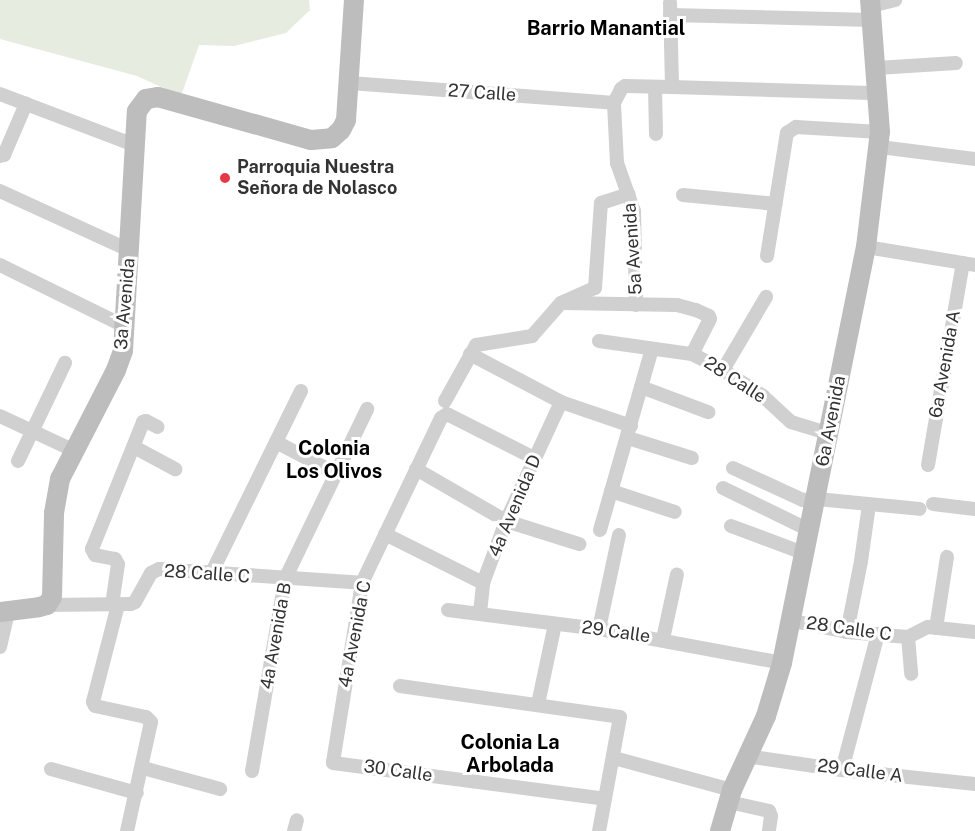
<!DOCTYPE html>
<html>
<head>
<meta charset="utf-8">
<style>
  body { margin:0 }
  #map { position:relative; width:975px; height:831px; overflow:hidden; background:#fff; font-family:"Public Sans",sans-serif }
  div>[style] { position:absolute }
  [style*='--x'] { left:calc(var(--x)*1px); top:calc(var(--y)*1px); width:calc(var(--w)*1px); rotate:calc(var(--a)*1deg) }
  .green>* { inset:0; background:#e6ecdf }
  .street>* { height:14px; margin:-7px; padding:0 7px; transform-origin:7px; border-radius:7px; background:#d0d0d0 }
  .secondary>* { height:20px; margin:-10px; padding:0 10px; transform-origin:10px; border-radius:10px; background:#bdbdbd }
  .dots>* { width:16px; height:16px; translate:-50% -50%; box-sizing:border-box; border:3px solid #fff; border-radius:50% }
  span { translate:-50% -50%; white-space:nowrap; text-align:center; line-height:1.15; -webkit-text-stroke:6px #fff; paint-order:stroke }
  .street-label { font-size:18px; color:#333 }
  .poi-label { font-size:18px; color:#333; font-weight:700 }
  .left { translate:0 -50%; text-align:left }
  .neighbourhood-label { font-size:20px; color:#000; font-weight:700 }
</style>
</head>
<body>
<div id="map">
  <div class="green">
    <div style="clip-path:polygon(0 0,309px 0,310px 10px,286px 33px,234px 46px,199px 45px,181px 96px,137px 76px,0 39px)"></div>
  </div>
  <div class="street">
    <div style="--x:670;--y:3;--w:84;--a:88.6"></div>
    <div style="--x:871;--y:6;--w:25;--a:-14"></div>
    <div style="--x:670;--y:15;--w:202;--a:1.4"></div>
    <div style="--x:877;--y:68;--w:79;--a:-3.6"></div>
    <div style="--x:350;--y:83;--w:265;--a:4.3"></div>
    <div style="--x:655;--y:87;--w:47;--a:88.8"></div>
    <div style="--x:0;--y:94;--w:143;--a:20.8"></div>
    <div style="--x:880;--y:147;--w:96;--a:7.2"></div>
    <div style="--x:0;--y:156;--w:4;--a:-14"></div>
    <div style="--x:4;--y:155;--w:56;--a:-66.7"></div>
    <div style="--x:0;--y:191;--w:142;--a:24.6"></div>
    <div style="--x:683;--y:195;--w:93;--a:5.5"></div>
    <div style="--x:866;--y:247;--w:110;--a:9.4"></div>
    <div style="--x:767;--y:256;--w:125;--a:-80.8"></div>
    <div style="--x:787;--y:133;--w:11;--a:-34"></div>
    <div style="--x:796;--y:127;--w:84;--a:3.4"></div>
    <div style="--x:0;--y:265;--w:140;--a:26.2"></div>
    <div style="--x:564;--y:303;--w:113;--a:1"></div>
    <div style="--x:677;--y:305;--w:20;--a:15"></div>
    <div style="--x:696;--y:310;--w:14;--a:25"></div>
    <div style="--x:709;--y:316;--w:3;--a:72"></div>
    <div style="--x:710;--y:319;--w:39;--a:117"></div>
    <div style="--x:636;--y:305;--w:94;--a:-91.2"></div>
    <div style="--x:634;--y:211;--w:51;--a:-109.5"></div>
    <div style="--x:617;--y:163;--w:60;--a:-92.9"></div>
    <div style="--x:614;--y:103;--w:16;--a:-63"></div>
    <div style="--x:621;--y:89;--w:5;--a:-37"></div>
    <div style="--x:625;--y:86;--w:47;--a:1.2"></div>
    <div style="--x:672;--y:87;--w:207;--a:1.7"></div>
    <div style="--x:599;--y:341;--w:94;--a:8"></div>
    <div style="--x:692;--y:354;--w:35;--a:27"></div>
    <div style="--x:723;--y:370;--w:48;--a:33"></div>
    <div style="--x:763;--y:396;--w:38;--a:43"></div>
    <div style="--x:791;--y:422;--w:39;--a:17"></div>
    <div style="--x:470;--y:354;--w:103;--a:27.8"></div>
    <div style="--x:561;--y:402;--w:74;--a:18.9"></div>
    <div style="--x:723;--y:370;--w:85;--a:-59.5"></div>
    <div style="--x:641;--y:387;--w:72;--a:20.5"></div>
    <div style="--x:445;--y:401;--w:64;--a:-61"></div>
    <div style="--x:476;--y:345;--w:57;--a:-9.1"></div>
    <div style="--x:532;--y:336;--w:44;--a:-48.7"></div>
    <div style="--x:561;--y:303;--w:37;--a:-24"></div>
    <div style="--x:595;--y:288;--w:85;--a:-86"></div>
    <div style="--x:601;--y:203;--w:29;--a:-18"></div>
    <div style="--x:0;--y:416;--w:81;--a:25"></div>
    <div style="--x:628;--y:438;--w:67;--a:17.4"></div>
    <div style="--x:276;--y:442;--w:67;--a:27.7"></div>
    <div style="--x:134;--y:447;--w:47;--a:28.2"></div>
    <div style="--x:534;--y:458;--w:97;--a:-153.2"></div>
    <div style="--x:447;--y:414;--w:7;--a:146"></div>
    <div style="--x:441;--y:418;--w:183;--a:115.6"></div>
    <div style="--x:362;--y:583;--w:182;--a:99.2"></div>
    <div style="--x:333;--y:763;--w:274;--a:7.5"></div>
    <div style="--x:18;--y:461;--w:109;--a:-64.4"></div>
    <div style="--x:928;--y:465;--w:205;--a:-80.2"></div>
    <div style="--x:733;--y:468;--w:77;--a:24.6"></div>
    <div style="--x:803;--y:500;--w:14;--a:-4"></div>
    <div style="--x:817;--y:499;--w:103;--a:5.5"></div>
    <div style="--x:416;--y:469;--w:104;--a:30"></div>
    <div style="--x:506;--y:521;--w:77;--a:17.5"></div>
    <div style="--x:723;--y:488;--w:98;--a:26"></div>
    <div style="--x:611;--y:491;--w:67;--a:18.2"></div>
    <div style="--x:933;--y:504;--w:42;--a:6.8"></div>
    <div style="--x:731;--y:526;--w:80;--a:20.5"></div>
    <div style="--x:600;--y:530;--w:188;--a:-74"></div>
    <div style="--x:385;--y:534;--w:110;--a:26.6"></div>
    <div style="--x:211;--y:574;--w:204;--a:-63.8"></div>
    <div style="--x:47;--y:605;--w:84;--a:-0.7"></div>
    <div style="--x:131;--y:604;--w:4;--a:-27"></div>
    <div style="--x:135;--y:602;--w:33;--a:-61"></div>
    <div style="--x:151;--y:573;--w:9;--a:-27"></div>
    <div style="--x:159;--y:569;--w:203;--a:3.9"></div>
    <div style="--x:112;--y:605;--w:41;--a:-81.7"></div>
    <div style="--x:118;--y:564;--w:6;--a:-121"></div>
    <div style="--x:115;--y:559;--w:20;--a:-169"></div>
    <div style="--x:95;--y:555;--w:7;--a:-117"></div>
    <div style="--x:92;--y:549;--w:137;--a:-68.1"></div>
    <div style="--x:143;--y:422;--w:3;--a:-18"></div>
    <div style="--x:146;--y:421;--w:13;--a:27"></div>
    <div style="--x:118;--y:605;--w:100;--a:104.5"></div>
    <div style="--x:93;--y:702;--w:4;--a:63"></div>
    <div style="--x:95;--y:706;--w:52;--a:12.2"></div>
    <div style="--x:146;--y:717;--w:7;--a:45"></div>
    <div style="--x:151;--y:722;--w:112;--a:102.4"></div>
    <div style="--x:448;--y:610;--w:152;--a:7.2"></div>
    <div style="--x:599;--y:629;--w:186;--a:10.5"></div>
    <div style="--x:480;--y:613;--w:30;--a:-84"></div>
    <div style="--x:483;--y:583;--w:66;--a:-69.6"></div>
    <div style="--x:506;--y:521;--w:131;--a:-65.2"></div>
    <div style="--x:793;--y:621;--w:55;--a:11.5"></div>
    <div style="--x:847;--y:632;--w:61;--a:4.7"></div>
    <div style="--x:908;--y:637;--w:22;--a:-27"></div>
    <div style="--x:928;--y:627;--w:47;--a:6.1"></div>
    <div style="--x:936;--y:628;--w:72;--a:-81.2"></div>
    <div style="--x:599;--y:629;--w:96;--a:-78"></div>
    <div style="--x:847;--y:632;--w:72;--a:-78.8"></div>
    <div style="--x:861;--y:561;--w:57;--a:-81.9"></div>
    <div style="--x:908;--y:637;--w:37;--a:85"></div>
    <div style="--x:663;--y:639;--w:66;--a:-77.8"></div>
    <div style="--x:0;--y:647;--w:37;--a:-77"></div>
    <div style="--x:400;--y:686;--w:222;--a:8"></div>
    <div style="--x:620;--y:717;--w:116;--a:100.4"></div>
    <div style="--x:538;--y:704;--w:82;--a:-78"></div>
    <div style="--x:746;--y:756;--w:97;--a:8.3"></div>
    <div style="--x:842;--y:770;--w:134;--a:6"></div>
    <div style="--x:614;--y:758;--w:122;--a:15.2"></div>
    <div style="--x:143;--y:768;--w:80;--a:15.3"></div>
    <div style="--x:51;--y:769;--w:89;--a:15.6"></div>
    <div style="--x:842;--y:770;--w:141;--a:-75.2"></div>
    <div style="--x:252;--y:771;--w:195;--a:-80.2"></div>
    <div style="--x:285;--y:579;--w:189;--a:-64.2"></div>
    <div style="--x:729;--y:802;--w:41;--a:12.7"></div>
    <div style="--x:769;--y:811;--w:5;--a:68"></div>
    <div style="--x:771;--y:816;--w:15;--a:98"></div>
    <div style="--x:294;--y:831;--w:11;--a:-75"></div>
  </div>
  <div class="secondary">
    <div style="--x:0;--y:612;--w:39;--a:-7"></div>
    <div style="--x:39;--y:607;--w:8;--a:-14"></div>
    <div style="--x:47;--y:605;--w:9;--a:-58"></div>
    <div style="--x:52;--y:597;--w:84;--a:-88.6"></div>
    <div style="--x:54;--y:513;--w:35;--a:-80"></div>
    <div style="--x:60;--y:479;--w:123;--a:-62.8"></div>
    <div style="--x:116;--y:370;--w:20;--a:-70"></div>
    <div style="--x:123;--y:351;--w:240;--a:-86.7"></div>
    <div style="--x:137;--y:111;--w:15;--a:-53"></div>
    <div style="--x:146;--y:99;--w:12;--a:-9"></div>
    <div style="--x:158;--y:97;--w:159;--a:15.7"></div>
    <div style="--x:311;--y:140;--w:21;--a:-5"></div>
    <div style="--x:332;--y:138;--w:12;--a:-42"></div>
    <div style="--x:341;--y:130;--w:11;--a:-63"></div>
    <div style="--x:346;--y:120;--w:120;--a:-86.2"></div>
    <div style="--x:720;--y:831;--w:43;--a:-73.7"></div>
    <div style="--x:732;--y:790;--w:81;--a:-65.3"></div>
    <div style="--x:766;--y:716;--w:55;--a:-73.2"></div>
    <div style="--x:782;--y:663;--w:424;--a:-78.6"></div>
    <div style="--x:866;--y:247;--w:116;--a:-83.1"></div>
    <div style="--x:880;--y:132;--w:132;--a:-94.3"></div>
  </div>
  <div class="dots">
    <div style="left:225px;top:178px;background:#e63946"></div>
  </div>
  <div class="street-label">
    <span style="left:482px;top:93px;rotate:4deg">27 Calle</span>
    <span style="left:633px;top:249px;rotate:-94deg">5a Avenida</span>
    <span style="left:125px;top:304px;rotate:-85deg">3a Avenida</span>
    <span style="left:945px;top:364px;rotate:-80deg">6a Avenida A</span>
    <span style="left:735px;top:380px;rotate:33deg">28 Calle</span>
    <span style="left:831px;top:421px;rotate:-79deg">6a Avenida</span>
    <span style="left:515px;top:506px;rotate:-67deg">4a Avenida D</span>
    <span style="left:207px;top:574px;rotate:4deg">28 Calle C</span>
    <span style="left:849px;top:629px;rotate:8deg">28 Calle C</span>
    <span style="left:616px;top:632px;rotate:8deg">29 Calle</span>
    <span style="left:355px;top:634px;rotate:-79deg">4a Avenida C</span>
    <span style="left:276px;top:636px;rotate:-80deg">4a Avenida B</span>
    <span style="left:398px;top:771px;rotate:8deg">30 Calle</span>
    <span style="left:860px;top:771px;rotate:7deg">29 Calle A</span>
  </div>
  <div class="poi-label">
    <span class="left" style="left:237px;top:178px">Parroquia Nuestra<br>Señora de Nolasco</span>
  </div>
  <div class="neighbourhood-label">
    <span style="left:606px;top:28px">Barrio Manantial</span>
    <span style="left:334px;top:460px">Colonia<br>Los Olivos</span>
    <span style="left:510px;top:754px">Colonia La<br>Arbolada</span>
  </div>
</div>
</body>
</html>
